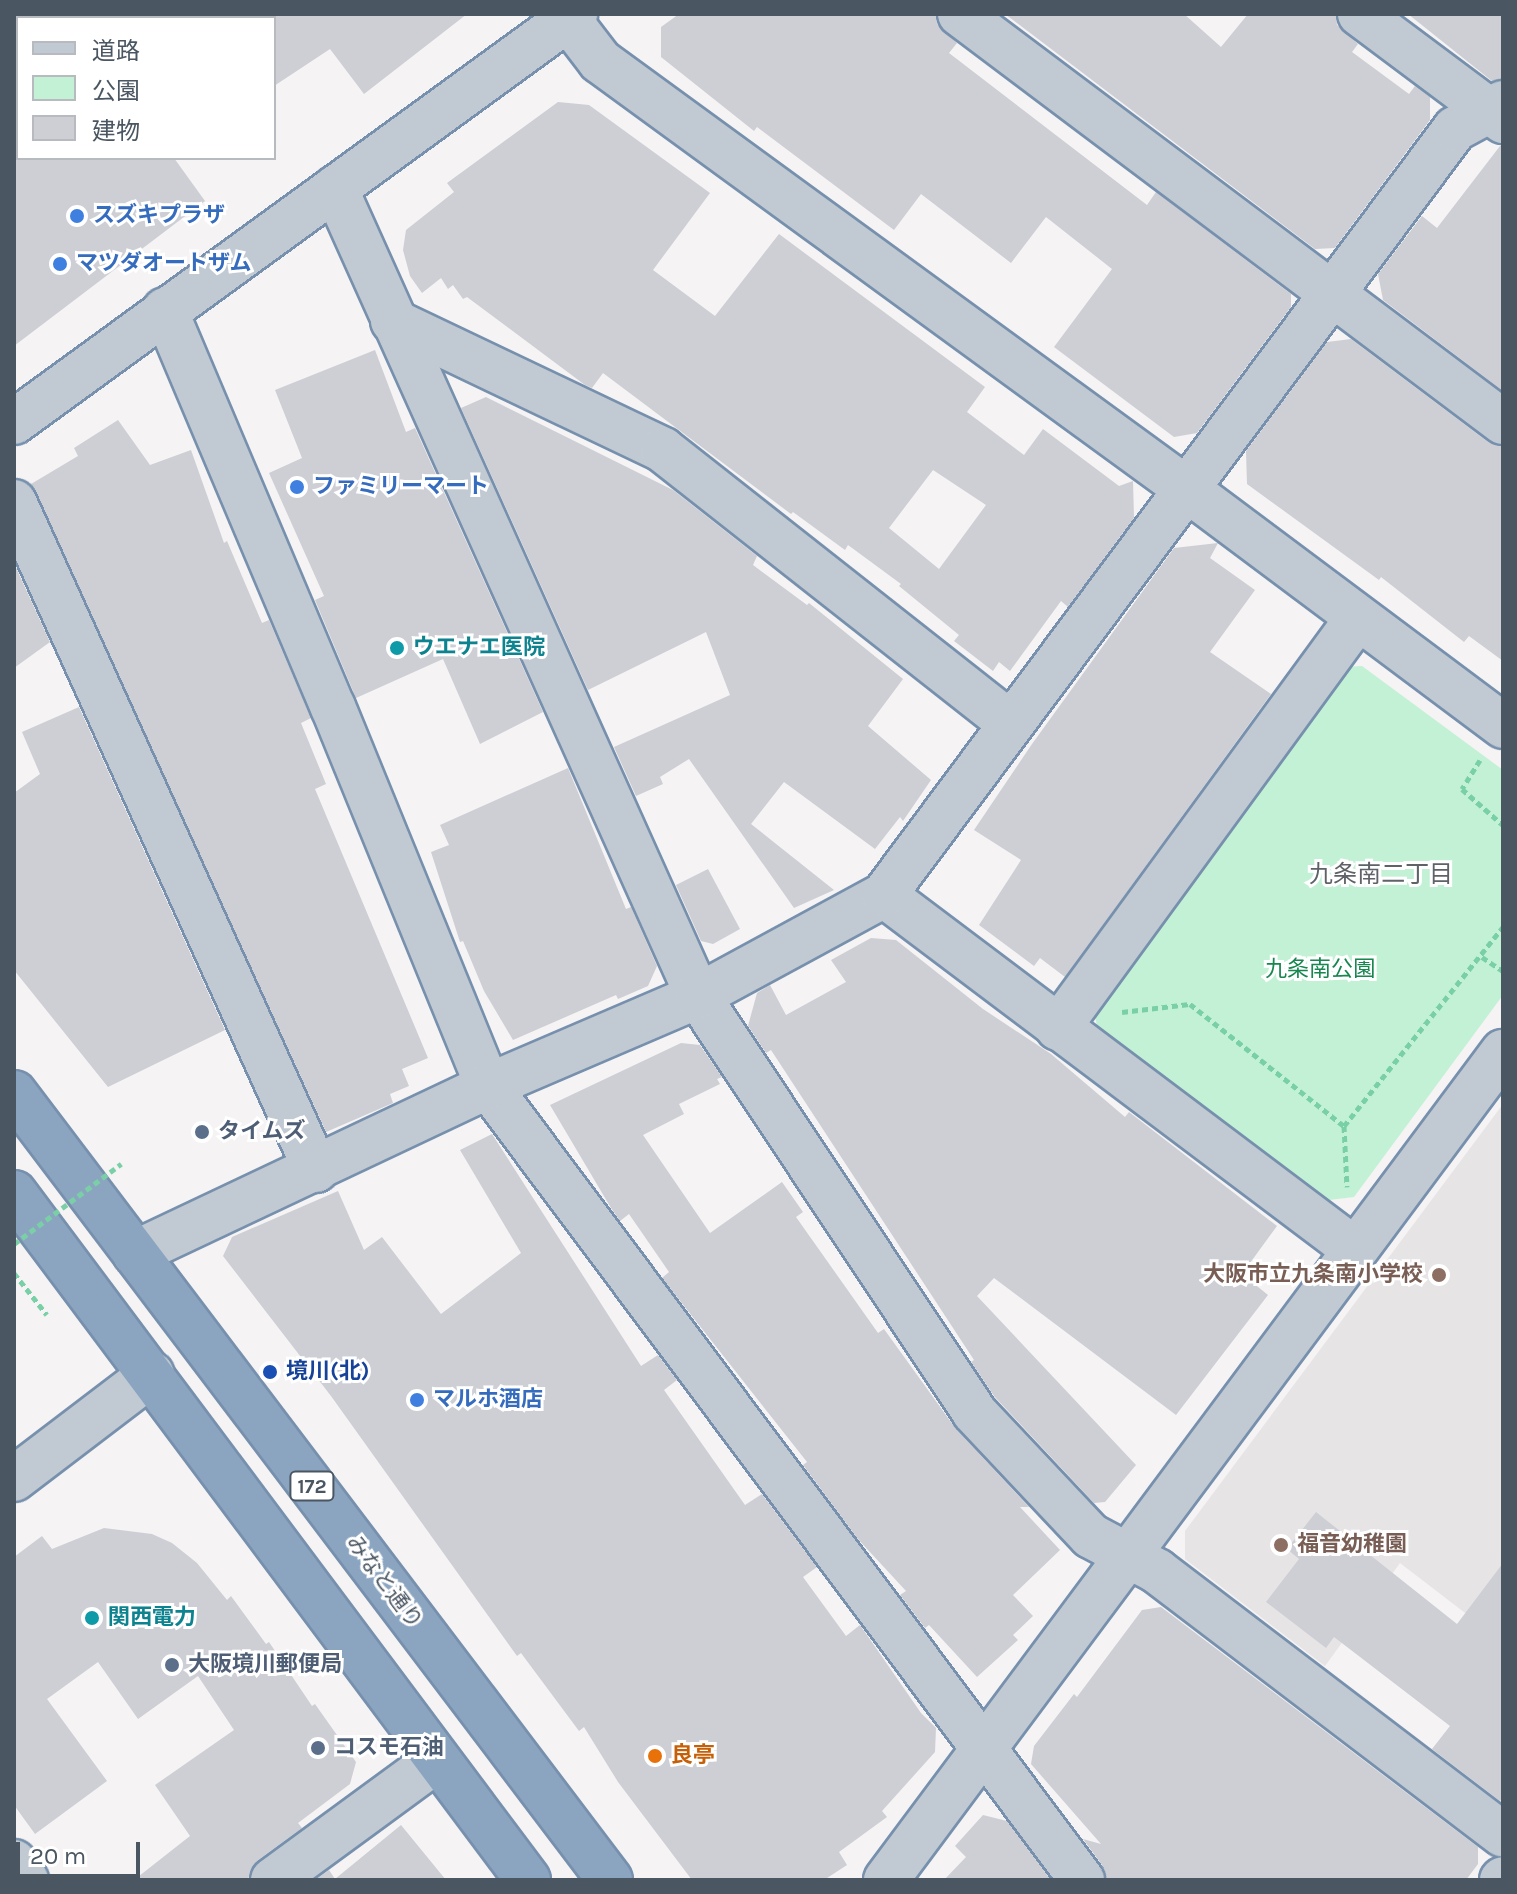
<!DOCTYPE html>
<html>
<head>
<meta charset="utf-8">
<style>
  body { margin:0 }
  #map { position:relative; width:1517px; height:1894px; overflow:hidden; background:#f5f3f3; font-family:Karla,"Noto Sans JP",sans-serif }
  div>[style] { position:absolute }
  [style*='--x'] { left:calc(var(--x)*1px); top:calc(var(--y)*1px); width:calc(var(--w)*1px); rotate:calc(var(--a)*1deg) }
  .education>* { inset:0; background:#e6e4e5 }
  .green>* { inset:0; background:#c3f1d5 }
  .building>* { inset:0; background:#cdcfd5 }
  .path>* { height:5px; margin-top:-2.5px; transform-origin:0; background:repeating-linear-gradient(90deg,#7ad0a6 0 6px,transparent 0 10px) }
  .roads { filter:drop-shadow(2px 0 #7690ad) drop-shadow(-2px 0 #7690ad) drop-shadow(0 2px #7690ad) drop-shadow(0 -2px #7690ad) }
  .minor>* { height:44px; margin:-22px; padding:0 22px; transform-origin:22px; border-radius:22px; background:#c1cad2 }
  .highway>* { height:44px; margin:-22px; padding:0 22px; transform-origin:22px; border-radius:22px; background:#8ba5c1 }
  .path-bridge>* { height:5px; margin-top:-2.5px; transform-origin:0; background:repeating-linear-gradient(90deg,#7ad0a6 0 6px,transparent 0 10px) }
  .dots>* { width:22px; height:22px; translate:-50% -50%; box-sizing:border-box; border:4px solid #fff; border-radius:50% }
  span { translate:-50% -50%; white-space:nowrap; text-align:center; line-height:1.15; -webkit-text-stroke:6px #fff; paint-order:stroke }
  .shield-label span { padding:2px 6px; background:#fff; border:2px solid; border-radius:6px; -webkit-text-stroke-width:0 }
  .shield-label { font-size:20px; color:#4a5661; font-weight:700 }
  .shop-label { font-size:22px; color:#366cbe; font-weight:700 }
  .left { translate:0 -50%; text-align:left }
  .culture-label { font-size:22px; color:#0d838f; font-weight:700 }
  .park-label { font-size:22px; color:#17864f }
  .service-label { font-size:22px; color:#4e5e75; font-weight:700 }
  .education-label { font-size:22px; color:#785e54; font-weight:700 }
  .right { translate:-100% -50%; text-align:right }
  .transit-label { font-size:22px; color:#164399; font-weight:700 }
  .street-label { font-size:22px; color:#4a5661 }
  .food-label { font-size:22px; color:#c56008; font-weight:700 }
  .neighbourhood-label { font-size:24px; color:#5f6368 }
  .frame { position:absolute; inset:0; border:16px solid #4a5661; pointer-events:none }
  .legend { position:absolute; left:16px; top:16px; width:260px; height:144px; box-sizing:border-box; background:#fff; border:2px solid #b7bbc0; margin:0; padding:10px 14px; list-style:none; font-size:24px; color:#4a5661 }
  .legend li { display:flex; align-items:center; gap:16px; height:40px }
  .legend b { width:40px; border:2px solid #b7bbc0 }
  .scale { position:absolute; left:16px; top:1842px; width:124px; height:36px; box-sizing:border-box; border:4px solid #4a5661; border-top:0; padding-left:10px; font-size:24px; line-height:28px; white-space:nowrap; color:#4a5661; -webkit-text-stroke:6px #fff; paint-order:stroke }
</style>
</head>
<body>
<div id="map">
  <div class="education">
    <div style="clip-path:polygon(1503px 1104px,1503px 1642px,1400px 1563px,1325px 1666px,1185px 1559px,1185px 1531px)"></div>
  </div>
  <div class="green">
    <div style="clip-path:polygon(1362px 666px,1503px 770px,1503px 995px,1354px 1197px,1329px 1200px,1097px 1027px,1093px 1003px,1343px 667px)"></div>
  </div>
  <div class="building">
    <div style="clip-path:polygon(274px 14px,467px 14px,364px 94px,330px 49px,274px 86px)"></div>
    <div style="clip-path:polygon(679px 14px,936px 14px,937px 24px,957px 43px,949px 53px,1147px 205px,1156px 192px,1291px 294px,1291px 307px,1197px 433px,1174px 437px,1054px 347px,1112px 269px,1046px 217px,1011px 263px,921px 194px,894px 230px,757px 127px,754px 131px,661px 57px,661px 27px)"></div>
    <div style="clip-path:polygon(1005px 14px,1184px 14px,1221px 47px,1248px 14px,1336px 14px,1337px 25px,1358px 44px,1352px 52px,1409px 94px,1415px 86px,1430px 97px,1430px 120px,1335px 248px,1315px 249px)"></div>
    <div style="clip-path:polygon(1408px 14px,1503px 14px,1503px 78px,1492px 81px)"></div>
    <div style="clip-path:polygon(evenodd,558px 102px,589px 105px,710px 193px,653px 270px,715px 316px,779px 234px,985px 387px,967px 412px,1024px 455px,1043px 429px,1119px 486px,1133px 481px,1134px 518px,1068px 607px,1061px 601px,1010px 671px,999px 662px,993px 671px,954px 641px,959px 635px,899px 586px,901px 584px,848px 545px,845px 550px,793px 512px,791px 514px,603px 373px,592px 388px,585px 385px,467px 297px,463px 299px,453px 285px,448px 289px,441px 278px,422px 293px,410px 276px,403px 250px,406px 230px,454px 192px,447px 183px,558px 102px,933px 470px,986px 505px,939px 569px,889px 528px,933px 470px)"></div>
    <div style="clip-path:polygon(1500px 146px,1503px 146px,1503px 391px,1383px 300px,1378px 274px,1422px 216px,1437px 228px)"></div>
    <div style="clip-path:polygon(14px 158px,174px 158px,205px 201px,14px 346px)"></div>
    <div style="clip-path:polygon(1351px 339px,1488px 442px,1503px 446px,1503px 661px,1469px 636px,1464px 642px,1381px 577px,1379px 580px,1247px 484px,1246px 451px,1327px 342px)"></div>
    <div style="clip-path:polygon(375px 350px,406px 432px,415px 428px,543px 712px,480px 744px,443px 659px,356px 698px,315px 600px,324px 596px,269px 473px,302px 458px,275px 390px)"></div>
    <div style="clip-path:polygon(486px 397px,673px 490px,757px 556px,753px 565px,807px 605px,809px 603px,903px 679px,868px 726px,931px 780px,903px 821px,900px 817px,875px 849px,784px 782px,751px 824px,834px 890px,794px 908px,689px 759px,660px 777px,663px 784px,636px 796px,614px 747px,730px 695px,706px 632px,588px 690px,461px 408px)"></div>
    <div style="clip-path:polygon(118px 420px,150px 465px,191px 450px,224px 543px,227px 541px,262px 623px,269px 620px,311px 718px,301px 723px,326px 784px,315px 789px,428px 1058px,402px 1069px,409px 1086px,390px 1094px,393px 1103px,326px 1132px,31px 484px,78px 456px,74px 448px)"></div>
    <div style="clip-path:polygon(1218px 543px,1210px 558px,1255px 590px,1210px 652px,1271px 694px,1065px 977px,1040px 958px,1034px 966px,979px 925px,1021px 860px,974px 830px,1032px 744px,1174px 548px)"></div>
    <div style="clip-path:polygon(14px 563px,50px 642px,14px 668px)"></div>
    <div style="clip-path:polygon(79px 707px,225px 1030px,108px 1087px,14px 970px,14px 793px,40px 774px,22px 732px)"></div>
    <div style="clip-path:polygon(568px 768px,626px 909px,631px 907px,657px 966px,648px 986px,618px 999px,616px 995px,513px 1040px,484px 991px,463px 941px,460px 942px,431px 852px,449px 845px,440px 825px)"></div>
    <div style="clip-path:polygon(708px 869px,740px 929px,713px 944px,701px 941px,676px 885px)"></div>
    <div style="clip-path:polygon(871px 938px,896px 940px,983px 1009px,1051px 1054px,1125px 1117px,1129px 1112px,1277px 1226px,1242px 1274px,1268px 1295px,1176px 1415px,994px 1278px,977px 1296px,1136px 1465px,1105px 1502px,1094px 1503px,994px 1396px,971px 1362px,974px 1360px,771px 1050px,766px 1053px,748px 1026px,757px 993px,770px 985px,786px 1015px,846px 982px,831px 960px)"></div>
    <div style="clip-path:polygon(681px 1043px,700px 1045px,722px 1077px,717px 1079px,720px 1084px,679px 1104px,684px 1114px,643px 1135px,710px 1233px,782px 1182px,803px 1212px,796px 1217px,878px 1333px,884px 1329px,956px 1429px,1029px 1507px,1020px 1507px,1060px 1550px,1013px 1595px,1033px 1616px,1013px 1635px,1018px 1640px,977px 1677px,929px 1625px,925px 1628px,900px 1595px,906px 1591px,857px 1538px,803px 1465px,807px 1462px,662px 1278px,669px 1272px,629px 1214px,620px 1221px,611px 1208px,550px 1105px)"></div>
    <div style="clip-path:polygon(492px 1134px,641px 1366px,658px 1355px,677px 1380px,664px 1390px,745px 1505px,762px 1494px,817px 1567px,803px 1577px,846px 1636px,860px 1625px,921px 1713px,936px 1728px,935px 1752px,882px 1811px,887px 1817px,839px 1852px,847px 1865px,824px 1880px,692px 1880px,618px 1782px,584px 1727px,579px 1731px,521px 1653px,517px 1656px,331px 1396px,223px 1256px,232px 1237px,338px 1191px,364px 1250px,382px 1237px,441px 1314px,521px 1253px,460px 1150px)"></div>
    <div style="clip-path:polygon(1316px 1512px,1457px 1624px,1503px 1563px,1503px 1797px,1500px 1801px,1432px 1749px,1450px 1726px,1334px 1637px,1326px 1648px,1266px 1602px,1299px 1559px,1287px 1549px)"></div>
    <div style="clip-path:polygon(104px 1528px,152px 1534px,172px 1543px,197px 1563px,227px 1600px,231px 1596px,266px 1644px,269px 1642px,312px 1706px,315px 1704px,356px 1762px,350px 1784px,298px 1823px,302px 1828px,258px 1860px,251px 1869px,248px 1880px,134px 1880px,190px 1836px,155px 1785px,234px 1730px,198px 1676px,138px 1719px,98px 1662px,47px 1699px,107px 1781px,35px 1834px,14px 1805px,14px 1557px,42px 1536px,52px 1549px)"></div>
    <div style="clip-path:polygon(1161px 1607px,1478px 1847px,1478px 1864px,1466px 1880px,1106px 1880px,1102px 1865px,1083px 1839px,1101px 1844px,1031px 1764px,1034px 1746px,1074px 1694px,1077px 1697px,1142px 1610px)"></div>
    <div style="clip-path:polygon(983px 1815px,1007px 1821px,1051px 1880px,944px 1880px,966px 1857px,955px 1846px)"></div>
    <div style="clip-path:polygon(401px 1825px,446px 1880px,315px 1880px,329px 1870px,335px 1879px)"></div>
  </div>
  <div class="path">
    <div style="--x:1480;--y:760;--w:34;--a:122"></div>
    <div style="--x:1462;--y:789;--w:55;--a:41.3"></div>
    <div style="--x:1482;--y:957;--w:25;--a:34"></div>
    <div style="--x:1122;--y:1012;--w:68;--a:-6.7"></div>
    <div style="--x:1190;--y:1004;--w:196;--a:38.4"></div>
    <div style="--x:1344;--y:1126;--w:61;--a:87.2"></div>
    <div style="--x:1344;--y:1126;--w:255;--a:-51.4"></div>
    <div style="--x:14;--y:1273;--w:53;--a:51.8"></div>
  </div>
  <div class="roads">
    <div class="minor">
      <div style="--x:564;--y:14;--w:59;--a:52.5"></div>
      <div style="--x:600;--y:61;--w:728;--a:36.11"></div>
      <div style="--x:1188;--y:490;--w:394;--a:36.8"></div>
      <div style="--x:960;--y:14;--w:679;--a:36.92"></div>
      <div style="--x:1360;--y:14;--w:179;--a:36.8"></div>
      <div style="--x:22;--y:18;--w:7;--a:-34"></div>
      <div style="--x:335;--y:188;--w:886;--a:65.81"></div>
      <div style="--x:698;--y:996;--w:499;--a:56.4"></div>
      <div style="--x:974;--y:1412;--w:170;--a:46.7"></div>
      <div style="--x:1091;--y:1536;--w:75;--a:27.9"></div>
      <div style="--x:1157;--y:1571;--w:435;--a:37.3"></div>
      <div style="--x:165;--y:310;--w:431;--a:67.1"></div>
      <div style="--x:333;--y:707;--w:409;--a:67.8"></div>
      <div style="--x:488;--y:1086;--w:992;--a:53.2"></div>
      <div style="--x:393;--y:321;--w:299;--a:25.5"></div>
      <div style="--x:663;--y:450;--w:442;--a:38.2"></div>
      <div style="--x:14;--y:422;--w:694;--a:-36.03"></div>
      <div style="--x:14;--y:502;--w:733;--a:65.67"></div>
      <div style="--x:884;--y:895;--w:588;--a:36.99"></div>
      <div style="--x:1058;--y:1028;--w:507;--a:-53.83"></div>
      <div style="--x:135;--y:1253;--w:391;--a:-25.3"></div>
      <div style="--x:488;--y:1086;--w:228;--a:-23.2"></div>
      <div style="--x:698;--y:996;--w:212;--a:-28.5"></div>
      <div style="--x:884;--y:895;--w:955;--a:-53.3"></div>
      <div style="--x:1455;--y:129;--w:55;--a:-28.4"></div>
      <div style="--x:14;--y:1479;--w:173;--a:-37.3"></div>
      <div style="--x:14;--y:1862;--w:22;--a:56"></div>
      <div style="--x:273;--y:1880;--w:203;--a:-36.2"></div>
      <div style="--x:886;--y:1880;--w:1033;--a:-53.31"></div>
      <div style="--x:1502;--y:1880;--w:1;--a:-45"></div>
    </div>
    <div class="highway">
      <div style="--x:14;--y:1093;--w:987;--a:52.86"></div>
      <div style="--x:14;--y:1193;--w:858;--a:53.2"></div>
    </div>
  </div>
  <div class="path-bridge">
    <div style="--x:14;--y:1244;--w:134;--a:-36.8"></div>
  </div>
  <div class="dots">
    <div style="left:77px;top:216px;background:#3f7fe0"></div>
    <div style="left:60px;top:264px;background:#3f7fe0"></div>
    <div style="left:297px;top:487px;background:#3f7fe0"></div>
    <div style="left:397px;top:648px;background:#0f9aa8"></div>
    <div style="left:202px;top:1132px;background:#5c6f8a"></div>
    <div style="left:1439px;top:1275px;background:#8d6e63"></div>
    <div style="left:270px;top:1372px;background:#1a4fb4"></div>
    <div style="left:417px;top:1400px;background:#3f7fe0"></div>
    <div style="left:1281px;top:1545px;background:#8d6e63"></div>
    <div style="left:92px;top:1618px;background:#0f9aa8"></div>
    <div style="left:172px;top:1665px;background:#5c6f8a"></div>
    <div style="left:318px;top:1748px;background:#5c6f8a"></div>
    <div style="left:655px;top:1756px;background:#e8710a"></div>
  </div>
  <div class="shield-label">
    <span style="left:312px;top:1486px">172</span>
  </div>
  <div class="shop-label">
    <span class="left" style="left:93px;top:216px">スズキプラザ</span>
    <span class="left" style="left:76px;top:264px">マツダオートザム</span>
    <span class="left" style="left:313px;top:487px">ファミリーマート</span>
    <span class="left" style="left:433px;top:1400px">マルホ酒店</span>
  </div>
  <div class="culture-label">
    <span class="left" style="left:413px;top:648px">ウエナエ医院</span>
    <span class="left" style="left:108px;top:1618px">関西電力</span>
  </div>
  <div class="park-label">
    <span style="left:1320px;top:970px">九条南公園</span>
  </div>
  <div class="service-label">
    <span class="left" style="left:218px;top:1132px">タイムズ</span>
    <span class="left" style="left:188px;top:1665px">大阪境川郵便局</span>
    <span class="left" style="left:334px;top:1748px">コスモ石油</span>
  </div>
  <div class="education-label">
    <span class="right" style="left:1423px;top:1275px">大阪市立九条南小学校</span>
    <span class="left" style="left:1297px;top:1545px">福音幼稚園</span>
  </div>
  <div class="transit-label">
    <span class="left" style="left:286px;top:1372px">境川(北)</span>
  </div>
  <div class="street-label">
    <span style="left:384px;top:1582px;rotate:53deg">みなと通り</span>
  </div>
  <div class="food-label">
    <span class="left" style="left:671px;top:1756px">良亭</span>
  </div>
  <div class="neighbourhood-label">
    <span style="left:1381px;top:875px">九条南二丁目</span>
  </div>
  <div class="frame"></div>
  <ul class="legend">
  <li><b style="height:10px;background:#c1cad2"></b>道路</li>
  <li><b style="height:22px;background:#c3f1d5"></b>公園</li>
  <li><b style="height:22px;background:#cdcfd5"></b>建物</li>
  </ul>
  <div class="scale">20 m</div>
</div>
</body>
</html>
